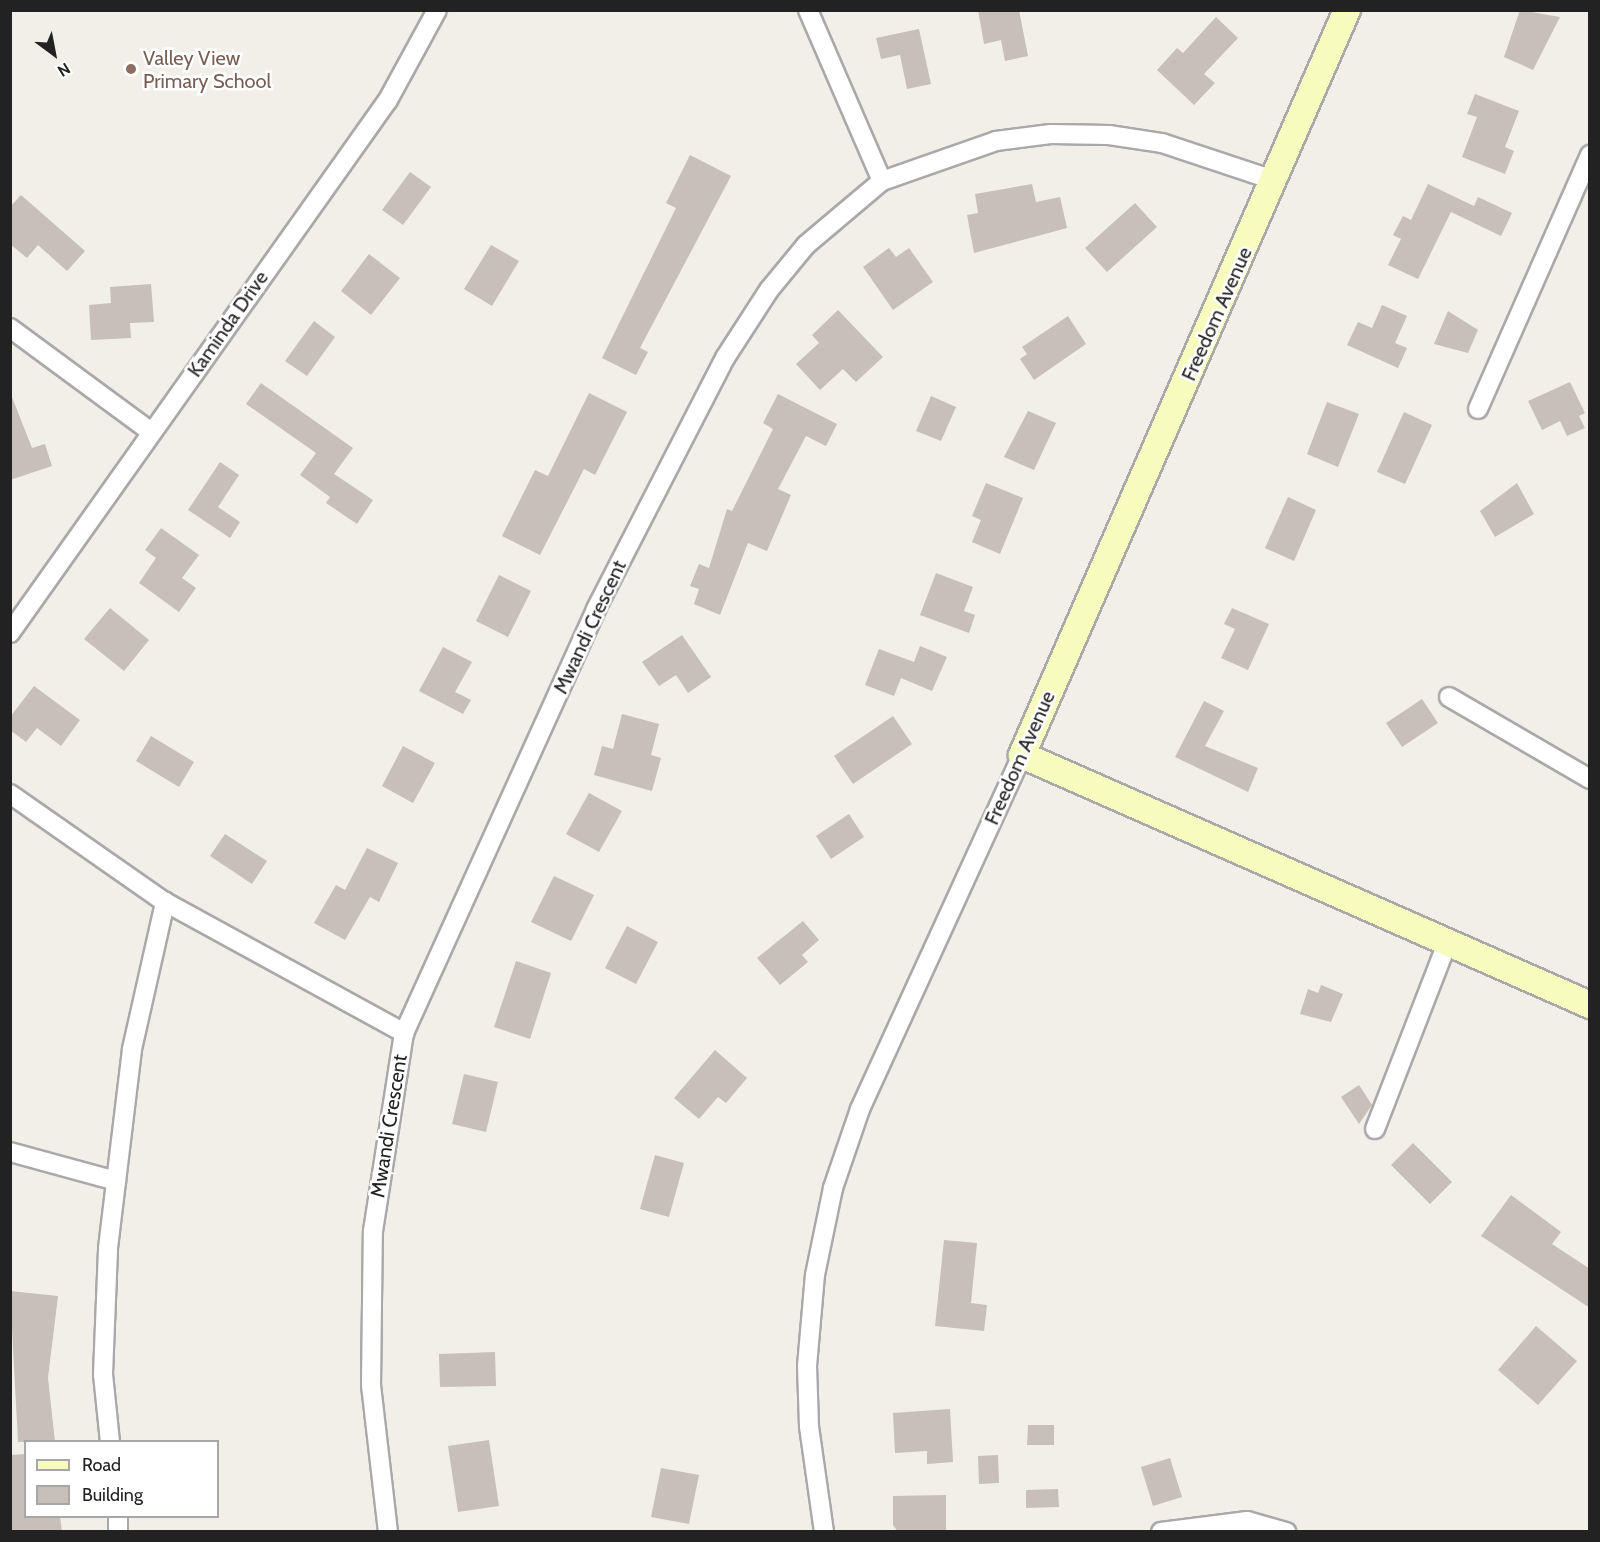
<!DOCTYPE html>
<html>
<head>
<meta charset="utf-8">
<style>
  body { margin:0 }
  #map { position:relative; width:1600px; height:1542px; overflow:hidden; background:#f2efe9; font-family:Cabin,sans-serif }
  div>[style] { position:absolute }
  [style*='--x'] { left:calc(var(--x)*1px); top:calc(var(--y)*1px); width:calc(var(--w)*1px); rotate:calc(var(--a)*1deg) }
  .building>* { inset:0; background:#c7bfb8 }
  .roads { filter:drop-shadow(2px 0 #a9a9a9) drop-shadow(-2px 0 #a9a9a9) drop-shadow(0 2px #a9a9a9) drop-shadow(0 -2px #a9a9a9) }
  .minor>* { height:18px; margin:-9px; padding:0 9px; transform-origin:9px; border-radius:9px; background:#fff }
  .secondary>* { height:26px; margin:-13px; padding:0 13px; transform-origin:13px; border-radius:13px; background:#f7fbbe }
  .dots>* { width:16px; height:16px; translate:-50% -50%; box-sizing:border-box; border:3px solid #fff; border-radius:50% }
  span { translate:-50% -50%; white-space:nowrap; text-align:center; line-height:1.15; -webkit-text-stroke:5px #fff; paint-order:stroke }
  .education-label { font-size:20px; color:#785e54 }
  .left { translate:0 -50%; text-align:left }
  .street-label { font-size:20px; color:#222 }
  .frame { position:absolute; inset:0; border:12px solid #222; pointer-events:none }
  .legend { position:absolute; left:24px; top:1440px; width:195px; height:78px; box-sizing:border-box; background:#fff; border:2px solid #a7a7a7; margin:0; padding:8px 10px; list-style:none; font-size:18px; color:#222 }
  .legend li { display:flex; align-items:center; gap:12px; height:30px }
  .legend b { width:30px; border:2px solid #a7a7a7 }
  .north { position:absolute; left:24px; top:24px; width:60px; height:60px; -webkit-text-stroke:4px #fff; paint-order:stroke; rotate:148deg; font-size:16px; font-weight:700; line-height:24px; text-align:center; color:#222 }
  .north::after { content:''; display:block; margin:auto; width:21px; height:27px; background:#222; clip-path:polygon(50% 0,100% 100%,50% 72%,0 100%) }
</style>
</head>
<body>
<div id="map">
  <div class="building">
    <div style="clip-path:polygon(978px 10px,1019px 10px,1028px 56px,1005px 61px,1001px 40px,984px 44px)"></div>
    <div style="clip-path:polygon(1520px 10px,1560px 17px,1533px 70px,1504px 57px)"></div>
    <div style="clip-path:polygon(1216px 17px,1238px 38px,1204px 74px,1215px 83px,1194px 105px,1157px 70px,1177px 48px,1183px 53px)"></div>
    <div style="clip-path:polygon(919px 29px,931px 84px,907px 89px,900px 55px,881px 59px,876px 38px)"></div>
    <div style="clip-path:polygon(1475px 94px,1519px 111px,1505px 147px,1514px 151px,1505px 174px,1462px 157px,1477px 117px,1467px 114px)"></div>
    <div style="clip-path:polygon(690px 155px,731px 176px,640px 348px,648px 352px,636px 375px,602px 358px,676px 208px,666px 203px)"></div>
    <div style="clip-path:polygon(410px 172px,431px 187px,403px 225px,382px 210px)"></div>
    <div style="clip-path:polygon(1032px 184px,1036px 202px,1060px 197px,1067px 228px,974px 253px,967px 215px,978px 213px,975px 194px)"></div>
    <div style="clip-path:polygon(1428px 184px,1474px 206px,1478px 197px,1512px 213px,1501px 236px,1451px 212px,1418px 279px,1388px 265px,1401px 239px,1393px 235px,1403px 216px,1411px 220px)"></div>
    <div style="clip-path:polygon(21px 195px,85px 251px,67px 271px,38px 245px,27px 258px,10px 244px,10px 207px)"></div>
    <div style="clip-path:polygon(1135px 203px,1157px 227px,1107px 272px,1085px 248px)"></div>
    <div style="clip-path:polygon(491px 245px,519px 261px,492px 306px,464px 289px)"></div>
    <div style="clip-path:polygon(889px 248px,896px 257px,909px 248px,933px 282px,893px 310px,863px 267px)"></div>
    <div style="clip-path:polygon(369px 254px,400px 278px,371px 315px,341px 291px)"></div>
    <div style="clip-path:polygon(151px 284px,154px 322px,130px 323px,131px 338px,91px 340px,89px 305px,111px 303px,110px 287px)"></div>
    <div style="clip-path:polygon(1382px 305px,1407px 316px,1395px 343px,1407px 348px,1398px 368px,1347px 345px,1358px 322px,1372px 328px)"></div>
    <div style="clip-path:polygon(838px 310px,883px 357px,856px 382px,843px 369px,820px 390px,796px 364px,819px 343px,812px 335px)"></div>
    <div style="clip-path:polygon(1448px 311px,1478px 330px,1468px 353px,1434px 344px)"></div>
    <div style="clip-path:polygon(1068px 316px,1086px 344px,1034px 380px,1020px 359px,1027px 354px,1022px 347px)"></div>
    <div style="clip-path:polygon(314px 321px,335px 337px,307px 376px,285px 361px)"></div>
    <div style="clip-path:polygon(1570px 382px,1585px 413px,1579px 416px,1585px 428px,1567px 436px,1560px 421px,1542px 430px,1528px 401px)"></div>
    <div style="clip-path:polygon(261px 383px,353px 448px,334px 474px,373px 500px,357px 524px,326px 503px,330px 497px,300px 475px,316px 453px,246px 404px)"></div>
    <div style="clip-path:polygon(10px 392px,32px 448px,45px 444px,52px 466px,10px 480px)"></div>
    <div style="clip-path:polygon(589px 393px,627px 412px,595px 475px,584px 469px,540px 555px,502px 536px,535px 470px,548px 476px)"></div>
    <div style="clip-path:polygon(778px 394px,837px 424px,826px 446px,806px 436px,778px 489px,791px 495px,767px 551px,748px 543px,720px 615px,694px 604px,699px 589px,690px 586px,699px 564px,709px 568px,727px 509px,732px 511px,773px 429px,763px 423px)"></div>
    <div style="clip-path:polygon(931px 396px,956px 407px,941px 441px,916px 431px)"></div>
    <div style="clip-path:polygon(1327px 402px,1359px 414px,1338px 467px,1307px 454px)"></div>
    <div style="clip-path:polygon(1028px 411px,1056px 423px,1034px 470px,1004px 457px)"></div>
    <div style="clip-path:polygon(1404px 412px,1432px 425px,1405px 484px,1377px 472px)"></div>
    <div style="clip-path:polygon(220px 462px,239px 475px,218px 507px,240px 522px,230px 538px,188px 510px)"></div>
    <div style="clip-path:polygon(986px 483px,1023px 498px,1000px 554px,972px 542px,981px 520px,972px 516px)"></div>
    <div style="clip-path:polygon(1517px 483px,1534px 514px,1495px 537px,1480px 511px)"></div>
    <div style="clip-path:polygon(1288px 497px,1316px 510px,1294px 561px,1265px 548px)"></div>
    <div style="clip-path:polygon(161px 528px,199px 555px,182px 578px,196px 588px,179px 612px,139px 583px,156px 558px,145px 550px)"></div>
    <div style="clip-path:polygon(936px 573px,973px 587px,964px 611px,975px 615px,969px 633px,920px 615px)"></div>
    <div style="clip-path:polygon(499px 575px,531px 591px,508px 637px,476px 621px)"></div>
    <div style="clip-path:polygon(110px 608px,149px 640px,124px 671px,84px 639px)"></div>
    <div style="clip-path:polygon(1232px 608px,1269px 624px,1248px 670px,1221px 658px,1235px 629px,1224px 624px)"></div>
    <div style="clip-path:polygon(682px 635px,711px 677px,688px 693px,676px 675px,659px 686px,642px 662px)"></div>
    <div style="clip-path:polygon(920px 646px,947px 657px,932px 691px,901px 678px,894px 696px,865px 685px,879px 649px,914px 662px)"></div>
    <div style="clip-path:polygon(443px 647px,472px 662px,455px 692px,471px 700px,463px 714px,419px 691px)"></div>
    <div style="clip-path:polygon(34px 686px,80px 720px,61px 746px,37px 728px,26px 742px,10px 730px,10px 717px)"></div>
    <div style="clip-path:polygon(1422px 699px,1438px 723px,1402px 747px,1386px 723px)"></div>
    <div style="clip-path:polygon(1204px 701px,1224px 711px,1205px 746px,1258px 768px,1248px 792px,1175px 757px)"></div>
    <div style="clip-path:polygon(622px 714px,659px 724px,651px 755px,661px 758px,652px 791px,594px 775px,602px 746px,613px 749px)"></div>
    <div style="clip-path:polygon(893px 716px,912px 744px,853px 784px,834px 756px)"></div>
    <div style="clip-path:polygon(151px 736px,194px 762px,179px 787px,136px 761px)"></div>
    <div style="clip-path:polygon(403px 746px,435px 763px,413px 803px,382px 786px)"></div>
    <div style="clip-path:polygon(589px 793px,622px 811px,599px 852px,566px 834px)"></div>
    <div style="clip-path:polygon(849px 814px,864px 837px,831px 859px,816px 836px)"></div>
    <div style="clip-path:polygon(225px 834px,267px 861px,252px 884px,210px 856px)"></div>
    <div style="clip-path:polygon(367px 848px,398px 863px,379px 902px,370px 897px,345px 940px,314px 923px,336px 885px,345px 890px)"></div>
    <div style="clip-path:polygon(554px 876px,594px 895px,571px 941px,531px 922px)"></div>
    <div style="clip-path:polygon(803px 921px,819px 940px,802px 955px,808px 962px,780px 985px,757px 958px)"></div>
    <div style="clip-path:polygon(627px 926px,658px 942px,636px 984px,605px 968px)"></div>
    <div style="clip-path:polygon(516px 961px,551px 973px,530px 1039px,494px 1027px)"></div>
    <div style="clip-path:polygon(1321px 985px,1343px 994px,1331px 1022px,1300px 1014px,1308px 989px,1318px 993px)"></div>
    <div style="clip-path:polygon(715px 1050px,747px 1078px,726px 1103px,718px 1097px,699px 1119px,674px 1098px)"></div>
    <div style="clip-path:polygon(464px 1074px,498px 1082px,486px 1132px,452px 1124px)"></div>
    <div style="clip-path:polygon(1359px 1085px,1372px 1105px,1359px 1124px,1341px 1097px)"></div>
    <div style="clip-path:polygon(1413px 1143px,1452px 1182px,1430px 1204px,1391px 1165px)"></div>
    <div style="clip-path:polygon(655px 1155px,684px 1163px,669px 1217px,640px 1209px)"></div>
    <div style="clip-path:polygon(1511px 1195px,1561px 1232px,1552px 1244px,1590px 1269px,1590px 1308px,1481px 1236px)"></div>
    <div style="clip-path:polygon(944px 1240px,977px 1243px,971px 1303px,987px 1305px,984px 1331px,935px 1326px)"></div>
    <div style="clip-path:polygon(10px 1291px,58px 1296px,48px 1378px,55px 1442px,18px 1442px)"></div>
    <div style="clip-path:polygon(1536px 1326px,1577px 1361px,1538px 1405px,1498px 1370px)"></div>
    <div style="clip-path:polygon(495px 1352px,496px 1386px,440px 1387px,439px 1354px)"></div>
    <div style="clip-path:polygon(950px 1409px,953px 1462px,927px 1464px,927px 1451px,895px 1453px,893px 1413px)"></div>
    <div style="clip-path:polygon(1028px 1425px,1054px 1425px,1054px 1445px,1027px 1445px)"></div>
    <div style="clip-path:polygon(489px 1440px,499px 1506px,458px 1512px,448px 1446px)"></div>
    <div style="clip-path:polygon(26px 1454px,26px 1516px,60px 1516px,62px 1532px,10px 1532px,10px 1455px)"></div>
    <div style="clip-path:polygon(998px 1455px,999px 1483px,979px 1484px,978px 1456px)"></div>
    <div style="clip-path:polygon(1170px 1458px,1182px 1497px,1153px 1506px,1141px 1467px)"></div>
    <div style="clip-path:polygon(661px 1468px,699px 1475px,689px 1524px,651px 1517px)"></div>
    <div style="clip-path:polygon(1058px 1489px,1059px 1507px,1026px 1508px,1026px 1490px)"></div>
    <div style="clip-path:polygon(946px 1495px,946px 1532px,898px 1532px,893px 1525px,893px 1496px)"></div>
  </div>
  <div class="roads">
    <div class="minor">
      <div style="--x:808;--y:10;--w:186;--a:66.6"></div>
      <div style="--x:10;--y:328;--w:175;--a:36.4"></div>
      <div style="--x:1478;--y:409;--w:278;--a:-66.2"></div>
      <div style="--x:10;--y:633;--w:653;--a:-54.66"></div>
      <div style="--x:388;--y:100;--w:102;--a:-61.4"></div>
      <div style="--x:1449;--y:697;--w:163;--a:30.2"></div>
      <div style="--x:10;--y:794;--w:189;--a:34.9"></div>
      <div style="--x:165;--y:902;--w:273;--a:28.7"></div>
      <div style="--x:1375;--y:1129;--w:199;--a:-68.8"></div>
      <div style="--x:10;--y:1152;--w:110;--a:15.3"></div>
      <div style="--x:110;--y:1442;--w:68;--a:-95.9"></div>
      <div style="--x:103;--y:1374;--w:126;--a:-87.7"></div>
      <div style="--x:108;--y:1248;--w:200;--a:-83.1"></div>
      <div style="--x:132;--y:1049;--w:151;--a:-77.3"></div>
      <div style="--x:118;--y:1532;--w:16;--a:-90"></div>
      <div style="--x:388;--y:1532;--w:148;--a:-96.6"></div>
      <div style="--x:371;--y:1385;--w:154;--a:-89.3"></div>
      <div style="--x:373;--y:1231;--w:200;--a:-81.1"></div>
      <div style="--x:404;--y:1033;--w:465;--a:-65.6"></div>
      <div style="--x:596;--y:609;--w:282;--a:-62.8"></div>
      <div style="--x:725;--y:358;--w:81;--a:-57.1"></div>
      <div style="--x:769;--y:290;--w:58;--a:-50.6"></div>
      <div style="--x:806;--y:245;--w:99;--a:-40.1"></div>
      <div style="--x:882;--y:181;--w:121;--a:-19.3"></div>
      <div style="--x:996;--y:141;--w:55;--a:-7.3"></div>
      <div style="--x:1051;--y:134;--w:58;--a:1"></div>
      <div style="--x:1109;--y:135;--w:54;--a:8.6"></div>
      <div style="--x:1162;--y:143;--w:120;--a:18.4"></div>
      <div style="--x:824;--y:1532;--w:107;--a:-98.1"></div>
      <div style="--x:809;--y:1426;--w:60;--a:-91.9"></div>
      <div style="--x:807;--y:1366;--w:91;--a:-85"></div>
      <div style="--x:815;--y:1275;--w:89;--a:-78.3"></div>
      <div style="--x:833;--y:1188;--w:83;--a:-71.1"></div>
      <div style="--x:860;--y:1109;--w:389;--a:-65.4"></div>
      <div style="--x:1161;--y:1532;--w:87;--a:-7.3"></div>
      <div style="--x:1247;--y:1521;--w:41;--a:15.8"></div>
    </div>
    <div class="secondary">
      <div style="--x:1347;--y:10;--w:813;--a:113.57"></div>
      <div style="--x:1022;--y:755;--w:621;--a:23.76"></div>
    </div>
  </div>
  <div class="dots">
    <div style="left:131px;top:69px;background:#8d6e63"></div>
  </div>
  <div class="education-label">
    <span class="left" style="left:143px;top:70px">Valley View<br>Primary School</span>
  </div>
  <div class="street-label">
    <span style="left:1217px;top:314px;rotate:-66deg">Freedom Avenue</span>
    <span style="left:228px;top:324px;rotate:-55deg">Kaminda Drive</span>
    <span style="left:590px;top:627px;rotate:-65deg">Mwandi Crescent</span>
    <span style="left:1020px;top:758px;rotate:-66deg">Freedom Avenue</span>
    <span style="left:389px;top:1126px;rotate:-81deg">Mwandi Crescent</span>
  </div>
  <div class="frame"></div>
  <ul class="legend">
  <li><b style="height:8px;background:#f7fbbe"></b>Road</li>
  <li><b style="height:16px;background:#c7bfb8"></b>Building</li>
  </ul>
  <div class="north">N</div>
</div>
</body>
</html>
